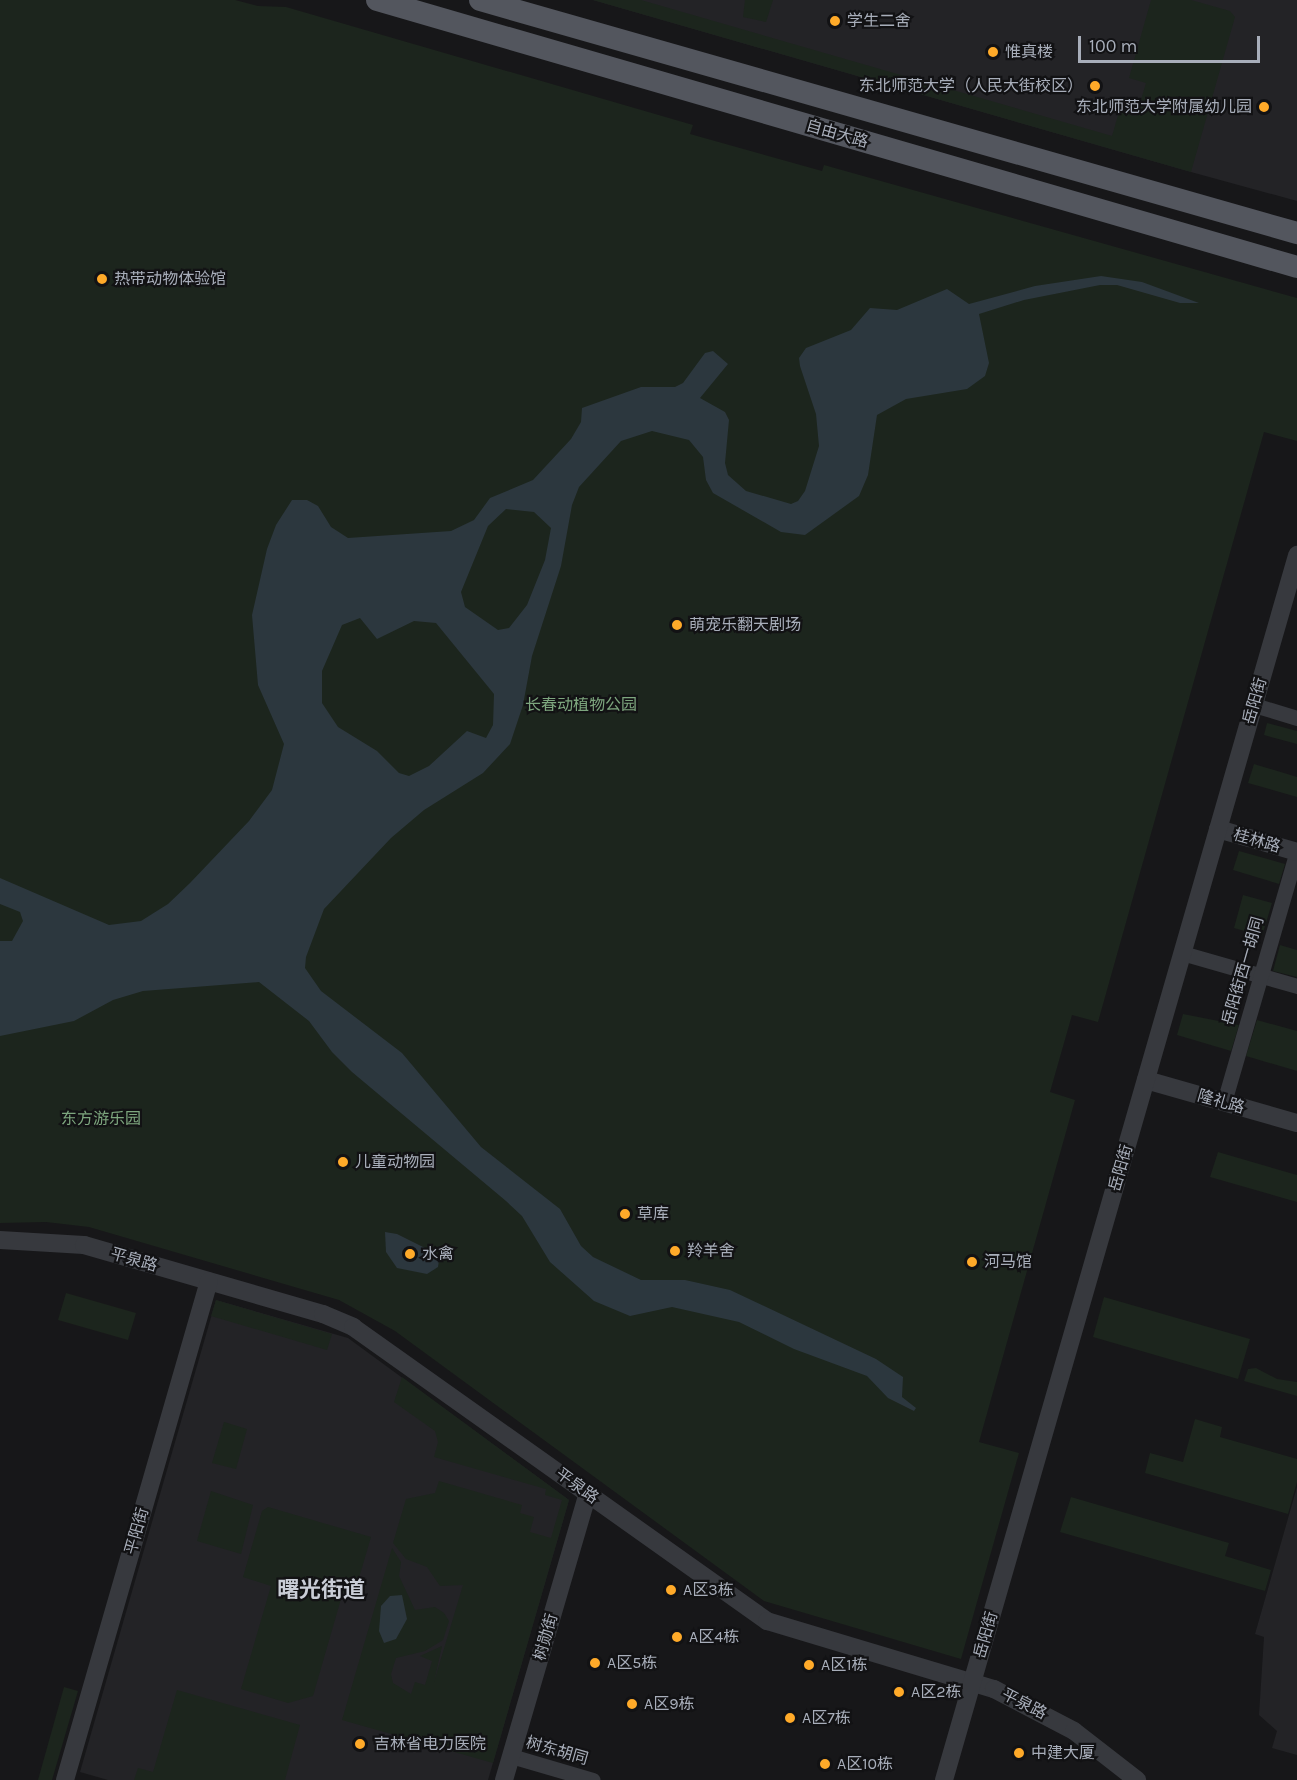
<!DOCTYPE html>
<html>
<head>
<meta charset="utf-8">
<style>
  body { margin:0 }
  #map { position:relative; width:1297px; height:1780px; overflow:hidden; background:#171719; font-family:Karla,"Noto Sans SC",sans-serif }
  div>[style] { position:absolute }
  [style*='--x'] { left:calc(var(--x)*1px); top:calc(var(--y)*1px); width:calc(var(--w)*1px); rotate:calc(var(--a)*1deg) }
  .built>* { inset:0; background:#232326 }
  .green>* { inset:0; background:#1c251d }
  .water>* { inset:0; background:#2c373e }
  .minor>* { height:15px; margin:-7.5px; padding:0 7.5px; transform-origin:7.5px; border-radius:7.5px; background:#37393e }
  .tertiary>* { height:18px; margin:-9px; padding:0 9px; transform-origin:9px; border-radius:9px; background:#37393e }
  .primary>* { height:22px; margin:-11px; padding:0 11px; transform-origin:11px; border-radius:11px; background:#53565e }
  .dots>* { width:16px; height:16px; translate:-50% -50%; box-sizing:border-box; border:3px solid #121214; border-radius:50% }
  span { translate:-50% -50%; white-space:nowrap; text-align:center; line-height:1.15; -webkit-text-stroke:4.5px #121214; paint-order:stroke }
  .poi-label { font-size:16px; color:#a8aeba }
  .left { translate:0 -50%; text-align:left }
  .right { translate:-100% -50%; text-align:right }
  .street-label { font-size:16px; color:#a8aeba }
  .park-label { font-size:16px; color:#7da67e }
  .district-label { font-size:22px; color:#c9cdd6; font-weight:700 }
  .scale { position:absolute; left:1078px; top:36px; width:182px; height:27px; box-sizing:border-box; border:3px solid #a8aeba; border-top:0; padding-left:8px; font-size:18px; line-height:21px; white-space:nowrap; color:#a8aeba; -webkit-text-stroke:4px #121214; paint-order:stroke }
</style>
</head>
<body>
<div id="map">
  <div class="built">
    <div style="clip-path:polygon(593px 0,1297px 0,1297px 201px,1191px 172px)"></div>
    <div style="clip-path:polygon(216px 1300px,348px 1338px,569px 1500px,488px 1780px,108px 1780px,80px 1772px)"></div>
    <div style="clip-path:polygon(1297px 1487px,1297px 1755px,1272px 1748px,1277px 1731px,1259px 1715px,1264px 1637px,1255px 1634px)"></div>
  </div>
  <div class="green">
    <div style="clip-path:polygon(0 0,235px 0,258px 6px,286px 7px,693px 125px,690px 134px,822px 171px,824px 165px,1297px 298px,1297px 441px,1264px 432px,1098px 1022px,1072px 1015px,1050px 1092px,1075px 1100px,979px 1442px,1019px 1453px,961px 1659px,764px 1601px,395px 1331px,339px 1300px,89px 1227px,46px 1222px,0 1223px)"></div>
    <div style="clip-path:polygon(593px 0,641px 0,1112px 136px,1119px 112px,1136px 116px,1146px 83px,1129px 78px,1151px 0,1191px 0,1230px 11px,1235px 17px,1191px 172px)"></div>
    <div style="clip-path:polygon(745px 0,773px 0,766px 22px,743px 17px)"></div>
    <div style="clip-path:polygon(1267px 723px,1297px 731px,1297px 744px,1264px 735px)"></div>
    <div style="clip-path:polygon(1254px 764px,1297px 777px,1297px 797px,1248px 783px)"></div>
    <div style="clip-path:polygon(1239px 851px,1285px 864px,1279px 884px,1233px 870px)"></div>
    <div style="clip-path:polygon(1243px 895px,1272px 903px,1262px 936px,1234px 928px)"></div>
    <div style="clip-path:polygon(1280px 945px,1297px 950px,1297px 977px,1273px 971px)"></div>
    <div style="clip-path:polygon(1183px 1014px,1239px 1025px,1231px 1051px,1177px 1035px)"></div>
    <div style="clip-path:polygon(1257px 1020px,1297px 1031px,1297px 1071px,1246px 1056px)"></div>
    <div style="clip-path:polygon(1218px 1152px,1297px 1175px,1297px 1202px,1210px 1177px)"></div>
    <div style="clip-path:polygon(66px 1293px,136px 1313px,128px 1340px,58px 1320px)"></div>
    <div style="clip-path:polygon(1104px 1297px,1250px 1339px,1238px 1379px,1093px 1337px)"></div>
    <div style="clip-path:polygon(216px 1300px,332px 1334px,327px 1350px,211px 1316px)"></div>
    <div style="clip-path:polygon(1256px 1368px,1277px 1379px,1297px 1382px,1297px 1396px,1244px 1381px,1248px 1369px)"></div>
    <div style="clip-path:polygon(402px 1377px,569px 1500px,493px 1763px,342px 1720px,392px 1548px,401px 1562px,399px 1576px,415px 1610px,435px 1607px,444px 1613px,449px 1621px,443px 1640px,425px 1651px,396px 1658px,391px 1674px,393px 1683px,411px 1694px,415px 1682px,425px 1685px,432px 1661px,420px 1656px,442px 1646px,434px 1682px,463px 1585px,440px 1586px,427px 1567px,406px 1559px,393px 1543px,406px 1499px,435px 1493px,439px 1481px,522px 1505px,520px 1513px,534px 1517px,530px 1532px,551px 1538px,562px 1500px,545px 1495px,546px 1489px,434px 1457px,438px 1442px,435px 1431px,394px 1402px)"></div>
    <div style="clip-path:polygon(1195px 1419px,1222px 1427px,1220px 1437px,1297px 1459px,1297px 1482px,1288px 1514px,1145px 1473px,1150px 1453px,1183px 1462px)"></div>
    <div style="clip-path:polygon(224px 1422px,247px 1429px,236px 1469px,212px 1463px)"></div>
    <div style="clip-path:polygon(211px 1491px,253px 1505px,241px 1554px,197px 1541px)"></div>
    <div style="clip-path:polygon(1071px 1497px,1229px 1543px,1225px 1556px,1271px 1570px,1265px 1591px,1060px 1532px)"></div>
    <div style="clip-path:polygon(268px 1507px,371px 1537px,354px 1595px,343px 1592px,313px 1696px,288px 1703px,241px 1689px,271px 1586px,243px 1577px,262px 1511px)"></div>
    <div style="clip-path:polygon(64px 1687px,78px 1691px,52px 1780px,38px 1780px)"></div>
    <div style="clip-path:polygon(177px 1690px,300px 1725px,285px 1780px,134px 1780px,138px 1768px,153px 1772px)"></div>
  </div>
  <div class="water">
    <div style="clip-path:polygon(evenodd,1101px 276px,1142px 282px,1199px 303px,1180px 303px,1117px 285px,1100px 285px,1024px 300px,979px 314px,989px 363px,985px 376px,967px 389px,906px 399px,877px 415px,868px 475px,859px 496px,805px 535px,781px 532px,713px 493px,706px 480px,703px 457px,689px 440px,652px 431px,621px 441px,579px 487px,572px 505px,561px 566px,532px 656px,523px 705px,510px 744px,483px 773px,424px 810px,391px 838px,324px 909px,306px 957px,305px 968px,321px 991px,402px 1053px,481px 1147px,560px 1209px,581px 1246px,593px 1257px,641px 1280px,685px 1280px,730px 1290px,876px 1359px,903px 1377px,902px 1397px,916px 1408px,914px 1411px,888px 1398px,867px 1376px,794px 1349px,739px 1322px,672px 1307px,630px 1316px,594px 1301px,550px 1262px,522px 1216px,506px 1201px,352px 1072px,332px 1052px,309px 1021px,259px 982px,143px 991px,113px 1000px,74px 1021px,0 1036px,0 941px,12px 941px,23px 921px,20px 912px,0 904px,0 878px,109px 925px,141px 921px,168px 904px,190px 883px,249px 821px,272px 790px,284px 744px,258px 685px,252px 615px,267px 549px,276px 525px,292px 500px,307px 500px,318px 506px,331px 527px,348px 538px,451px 531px,474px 520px,490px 498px,533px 480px,571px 439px,581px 422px,582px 408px,641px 387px,675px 387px,683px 383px,705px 353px,713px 351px,728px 364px,700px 398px,725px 412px,729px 420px,725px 463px,728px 475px,746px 491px,791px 504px,798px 501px,805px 491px,819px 446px,816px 414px,800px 366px,799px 358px,806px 348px,851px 330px,870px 308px,897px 310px,947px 289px,969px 304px,1035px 286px,1101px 276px,506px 509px,534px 512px,551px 528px,545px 560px,527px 605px,509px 628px,498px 630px,465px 607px,461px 592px,488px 526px,506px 509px,1101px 276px,360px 618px,377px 639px,414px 621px,436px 623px,494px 694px,493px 725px,486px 738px,467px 731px,429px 766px,409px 776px,399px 773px,377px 751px,338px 727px,322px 703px,322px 671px,342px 625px,360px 618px)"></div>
    <div style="clip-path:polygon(385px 1232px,397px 1234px,431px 1251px,439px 1260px,438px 1267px,427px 1274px,397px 1268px,386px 1252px)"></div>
    <div style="clip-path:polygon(402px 1595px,407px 1619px,396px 1639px,384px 1643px,379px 1631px,381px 1606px,390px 1596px)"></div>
  </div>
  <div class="minor">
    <div style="--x:1254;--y:705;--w:45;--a:16.8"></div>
    <div style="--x:1182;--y:953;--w:120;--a:16"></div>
    <div style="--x:1224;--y:1102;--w:261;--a:-73.8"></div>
    <div style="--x:511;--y:1756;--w:85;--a:16.3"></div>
  </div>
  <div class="tertiary">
    <div style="--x:1218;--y:829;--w:82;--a:16.2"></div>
    <div style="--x:1146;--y:1080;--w:157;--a:15.9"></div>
    <div style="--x:0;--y:1240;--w:84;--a:3.4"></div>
    <div style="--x:84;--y:1245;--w:249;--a:16.1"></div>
    <div style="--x:323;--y:1314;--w:33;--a:23"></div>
    <div style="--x:353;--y:1327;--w:508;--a:35.38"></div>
    <div style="--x:767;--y:1621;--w:237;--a:16.7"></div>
    <div style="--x:994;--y:1689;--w:90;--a:27.7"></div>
    <div style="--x:1074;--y:1731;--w:80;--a:37.9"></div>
    <div style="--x:65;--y:1780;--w:519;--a:-73.9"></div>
    <div style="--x:504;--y:1780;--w:299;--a:-73.7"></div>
    <div style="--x:944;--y:1780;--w:1275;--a:-73.92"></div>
  </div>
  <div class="primary">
    <div style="--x:377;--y:0;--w:958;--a:16.18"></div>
    <div style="--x:480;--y:0;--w:850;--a:15.92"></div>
  </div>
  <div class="dots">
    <div style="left:835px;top:21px;background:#ffaa29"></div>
    <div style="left:993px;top:52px;background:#ffaa29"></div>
    <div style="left:1095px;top:86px;background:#ffaa29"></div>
    <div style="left:1264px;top:107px;background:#ffaa29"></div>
    <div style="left:102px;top:279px;background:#ffaa29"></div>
    <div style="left:677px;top:625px;background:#ffaa29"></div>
    <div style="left:343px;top:1162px;background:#ffaa29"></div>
    <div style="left:625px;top:1214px;background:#ffaa29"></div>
    <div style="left:675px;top:1251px;background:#ffaa29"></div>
    <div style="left:410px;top:1254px;background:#ffaa29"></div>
    <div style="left:972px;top:1262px;background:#ffaa29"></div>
    <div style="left:671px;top:1590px;background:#ffaa29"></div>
    <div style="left:677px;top:1637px;background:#ffaa29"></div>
    <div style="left:595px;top:1663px;background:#ffaa29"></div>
    <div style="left:809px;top:1665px;background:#ffaa29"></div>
    <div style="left:899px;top:1692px;background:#ffaa29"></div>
    <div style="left:632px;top:1704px;background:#ffaa29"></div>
    <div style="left:790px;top:1718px;background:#ffaa29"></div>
    <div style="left:360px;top:1744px;background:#ffaa29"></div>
    <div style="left:1019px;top:1753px;background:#ffaa29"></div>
    <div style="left:825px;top:1764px;background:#ffaa29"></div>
  </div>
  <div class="poi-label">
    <span class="left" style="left:847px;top:21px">学生二舍</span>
    <span class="left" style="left:1005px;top:52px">惟真楼</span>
    <span class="right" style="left:1083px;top:86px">东北师范大学（人民大街校区）</span>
    <span class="right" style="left:1252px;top:107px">东北师范大学附属幼儿园</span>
    <span class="left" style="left:114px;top:279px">热带动物体验馆</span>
    <span class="left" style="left:689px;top:625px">萌宠乐翻天剧场</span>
    <span class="left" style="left:355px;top:1162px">儿童动物园</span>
    <span class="left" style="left:637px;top:1214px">草库</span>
    <span class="left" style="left:687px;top:1251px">羚羊舍</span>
    <span class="left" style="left:422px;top:1254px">水禽</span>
    <span class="left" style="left:984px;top:1262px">河马馆</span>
    <span class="left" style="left:683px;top:1590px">A区3栋</span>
    <span class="left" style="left:689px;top:1637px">A区4栋</span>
    <span class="left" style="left:607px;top:1663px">A区5栋</span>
    <span class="left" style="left:821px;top:1665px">A区1栋</span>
    <span class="left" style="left:911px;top:1692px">A区2栋</span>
    <span class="left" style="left:644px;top:1704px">A区9栋</span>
    <span class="left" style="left:802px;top:1718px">A区7栋</span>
    <span class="left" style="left:374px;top:1744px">吉林省电力医院</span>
    <span class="left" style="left:1031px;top:1753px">中建大厦</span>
    <span class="left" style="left:837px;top:1764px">A区10栋</span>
  </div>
  <div class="street-label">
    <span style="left:837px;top:134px;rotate:16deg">自由大路</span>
    <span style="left:1255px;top:701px;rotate:-74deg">岳阳街</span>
    <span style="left:1257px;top:841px;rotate:16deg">桂林路</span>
    <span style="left:1243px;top:971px;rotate:-74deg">岳阳街西一胡同</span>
    <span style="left:1221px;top:1102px;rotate:16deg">隆礼路</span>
    <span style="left:1121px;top:1168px;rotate:-74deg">岳阳街</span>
    <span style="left:134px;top:1260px;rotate:16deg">平泉路</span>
    <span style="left:577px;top:1486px;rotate:36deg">平泉路</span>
    <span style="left:137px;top:1531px;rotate:-74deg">平阳街</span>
    <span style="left:986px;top:1635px;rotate:-74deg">岳阳街</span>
    <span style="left:546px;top:1637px;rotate:-74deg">树勋街</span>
    <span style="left:1024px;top:1704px;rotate:27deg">平泉路</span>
    <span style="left:557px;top:1751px;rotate:16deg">树东胡同</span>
  </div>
  <div class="park-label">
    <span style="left:581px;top:705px">长春动植物公园</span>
    <span style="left:101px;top:1119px">东方游乐园</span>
  </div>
  <div class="district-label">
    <span style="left:321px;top:1591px">曙光街道</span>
  </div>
  <div class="scale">100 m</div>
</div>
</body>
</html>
